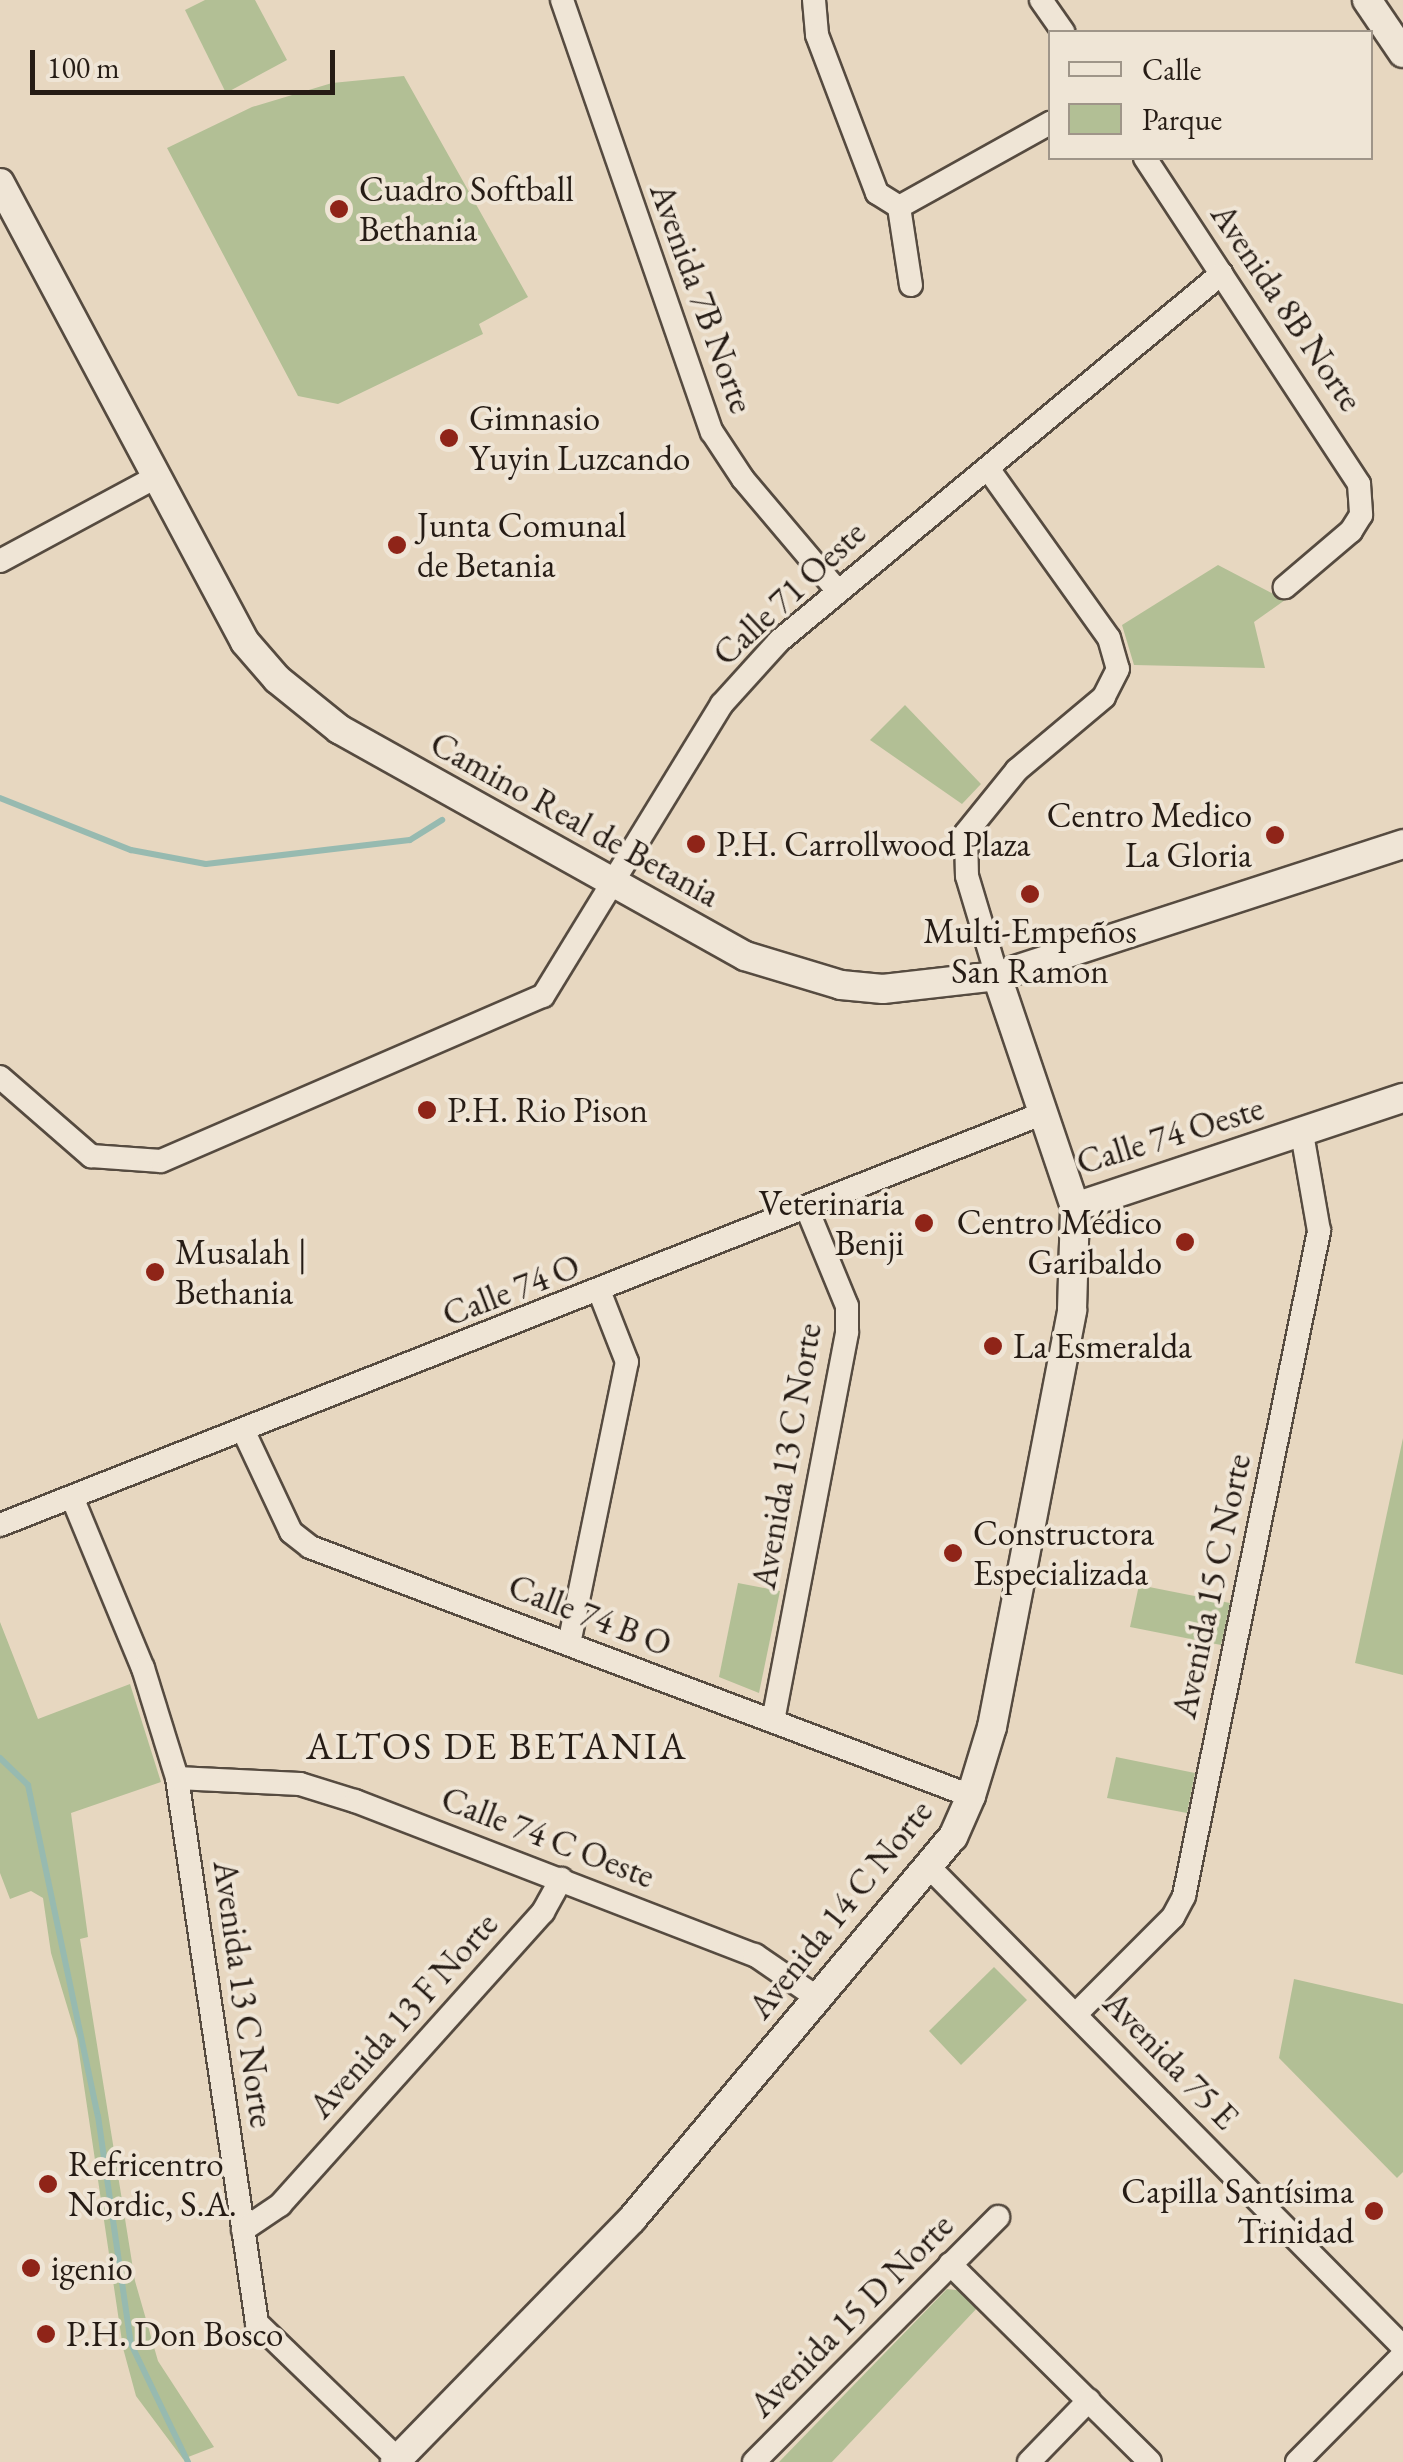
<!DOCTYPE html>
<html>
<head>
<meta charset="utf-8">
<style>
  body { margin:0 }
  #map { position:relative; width:1403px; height:2462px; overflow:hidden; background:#e7d7c0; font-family:"EB Garamond",serif }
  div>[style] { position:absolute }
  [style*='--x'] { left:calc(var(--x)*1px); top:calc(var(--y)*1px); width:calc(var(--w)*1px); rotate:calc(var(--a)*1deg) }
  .green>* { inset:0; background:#b2bf95 }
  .stream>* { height:6px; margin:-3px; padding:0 3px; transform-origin:3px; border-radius:3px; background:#97bab0 }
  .roads { filter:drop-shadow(2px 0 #564b40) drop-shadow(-2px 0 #564b40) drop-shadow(0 2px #564b40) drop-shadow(0 -2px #564b40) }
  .minor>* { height:22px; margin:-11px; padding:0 11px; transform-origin:11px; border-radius:11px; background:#efe5d6 }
  .tertiary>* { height:28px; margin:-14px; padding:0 14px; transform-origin:14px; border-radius:14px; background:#efe5d6 }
  .dots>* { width:28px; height:28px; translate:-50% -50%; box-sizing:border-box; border:5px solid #efe5d6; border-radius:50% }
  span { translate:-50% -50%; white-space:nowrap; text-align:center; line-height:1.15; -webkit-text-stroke:8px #efe5d6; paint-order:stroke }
  .poi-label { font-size:35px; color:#261c15 }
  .left { translate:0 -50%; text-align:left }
  .right { translate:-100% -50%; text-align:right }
  .street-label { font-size:35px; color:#261c15 }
  .neighbourhood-label { font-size:38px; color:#261c15; letter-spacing:2.5px }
  .legend { position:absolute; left:1048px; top:30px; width:325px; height:130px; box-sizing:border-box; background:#efe5d6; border:2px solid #9f9589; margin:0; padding:12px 18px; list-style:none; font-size:30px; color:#261c15 }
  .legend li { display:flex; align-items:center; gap:20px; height:50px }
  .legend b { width:50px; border:2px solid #9f9589 }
  .scale { position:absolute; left:30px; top:50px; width:305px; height:45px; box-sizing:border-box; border:5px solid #261c15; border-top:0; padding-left:12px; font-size:30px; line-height:35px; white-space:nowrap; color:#261c15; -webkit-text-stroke:8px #efe5d6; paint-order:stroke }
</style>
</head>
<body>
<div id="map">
  <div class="green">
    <div style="clip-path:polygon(205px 0,255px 0,287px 60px,226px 93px,185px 10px)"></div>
    <div style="clip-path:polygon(404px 76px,528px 297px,479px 324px,483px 334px,338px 404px,298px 396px,167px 148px,252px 107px,332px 83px)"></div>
    <div style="clip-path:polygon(1218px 565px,1285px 600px,1254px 622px,1265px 668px,1134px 665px,1122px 625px)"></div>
    <div style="clip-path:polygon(905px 705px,981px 784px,962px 804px,870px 740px)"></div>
    <div style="clip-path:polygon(1403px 1438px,1403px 1675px,1355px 1663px)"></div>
    <div style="clip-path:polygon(738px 1583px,780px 1591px,759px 1693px,719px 1677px)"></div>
    <div style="clip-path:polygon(1139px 1585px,1230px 1603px,1221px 1645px,1130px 1627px)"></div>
    <div style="clip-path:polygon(0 1622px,38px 1719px,130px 1684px,161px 1782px,71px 1813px,88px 1937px,80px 1939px,135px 2281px,158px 2361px,214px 2447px,183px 2459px,136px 2396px,123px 2348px,77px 2039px,51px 1953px,43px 1898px,31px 1891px,10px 1899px,0 1873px)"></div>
    <div style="clip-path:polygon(1116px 1757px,1195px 1773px,1187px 1813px,1107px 1798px)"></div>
    <div style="clip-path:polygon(994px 1967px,1027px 2000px,961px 2065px,929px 2031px)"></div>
    <div style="clip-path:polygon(1294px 1979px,1403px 2004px,1403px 2172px,1397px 2178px,1279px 2058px)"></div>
    <div style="clip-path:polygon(947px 2289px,965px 2291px,978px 2307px,832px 2462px,779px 2462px)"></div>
  </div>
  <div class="stream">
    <div style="--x:0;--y:798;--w:141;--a:21.7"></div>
    <div style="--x:131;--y:850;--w:76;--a:10.6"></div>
    <div style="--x:206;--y:864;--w:205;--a:-6.7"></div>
    <div style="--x:410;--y:840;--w:38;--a:-32"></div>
    <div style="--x:0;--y:1758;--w:39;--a:44"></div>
    <div style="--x:28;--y:1785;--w:338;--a:78.1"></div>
    <div style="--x:98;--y:2116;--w:230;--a:81.8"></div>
    <div style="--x:131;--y:2344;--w:131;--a:64.2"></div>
  </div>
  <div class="roads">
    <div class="minor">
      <div style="--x:562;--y:0;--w:457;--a:70.9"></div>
      <div style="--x:712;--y:432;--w:56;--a:56.6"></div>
      <div style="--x:743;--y:479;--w:144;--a:49.8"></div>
      <div style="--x:814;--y:0;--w:35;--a:85"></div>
      <div style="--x:817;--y:35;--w:169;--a:69.2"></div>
      <div style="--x:877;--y:193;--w:26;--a:32"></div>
      <div style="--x:1041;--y:0;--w:39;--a:55"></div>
      <div style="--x:1145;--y:158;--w:390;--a:56.7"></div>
      <div style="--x:1359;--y:484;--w:31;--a:86"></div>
      <div style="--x:1361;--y:515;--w:19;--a:122"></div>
      <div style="--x:1351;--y:531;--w:87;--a:139.7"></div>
      <div style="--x:899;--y:207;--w:173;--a:-29.1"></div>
      <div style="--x:899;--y:207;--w:79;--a:81.3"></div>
      <div style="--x:989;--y:470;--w:206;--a:54.5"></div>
      <div style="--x:1109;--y:638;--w:32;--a:74"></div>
      <div style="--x:1118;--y:669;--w:31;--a:117"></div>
      <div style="--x:1104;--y:697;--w:114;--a:140"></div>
      <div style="--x:1017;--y:770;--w:81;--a:129"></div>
      <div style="--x:966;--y:833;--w:43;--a:88.7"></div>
      <div style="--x:967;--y:876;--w:104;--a:73.3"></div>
      <div style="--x:0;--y:561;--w:177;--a:-28.3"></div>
      <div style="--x:0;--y:1077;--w:121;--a:41"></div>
      <div style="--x:91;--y:1156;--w:70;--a:4.1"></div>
      <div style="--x:161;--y:1161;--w:416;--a:-23.4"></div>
      <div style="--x:543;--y:996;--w:342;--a:-58.5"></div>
      <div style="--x:722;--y:704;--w:85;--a:-47.9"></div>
      <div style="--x:779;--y:641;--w:575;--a:-39.7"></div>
      <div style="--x:244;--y:1432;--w:110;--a:64.8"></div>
      <div style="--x:291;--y:1532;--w:24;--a:38"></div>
      <div style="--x:310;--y:1547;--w:706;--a:20.64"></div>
      <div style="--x:72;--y:1497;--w:185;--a:67.5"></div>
      <div style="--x:143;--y:1668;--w:115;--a:72.8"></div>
      <div style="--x:177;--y:1778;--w:551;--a:81.65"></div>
      <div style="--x:257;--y:2323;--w:196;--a:44"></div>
      <div style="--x:0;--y:1525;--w:1122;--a:-21.54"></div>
      <div style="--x:569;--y:1644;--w:288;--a:-78.4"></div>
      <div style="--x:627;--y:1362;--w:74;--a:-111.4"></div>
      <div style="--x:773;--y:1721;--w:396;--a:-79.2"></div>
      <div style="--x:847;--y:1332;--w:26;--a:-90"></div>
      <div style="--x:847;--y:1306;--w:105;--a:-112.4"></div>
      <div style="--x:177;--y:1778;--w:123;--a:2.8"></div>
      <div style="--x:300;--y:1784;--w:58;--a:17.2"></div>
      <div style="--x:355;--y:1801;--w:429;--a:21.1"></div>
      <div style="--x:755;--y:1955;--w:78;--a:34.5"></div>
      <div style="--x:929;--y:1867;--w:675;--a:45.36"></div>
      <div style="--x:1076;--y:2014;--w:137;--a:-45"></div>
      <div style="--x:1173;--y:1917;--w:24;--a:-62"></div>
      <div style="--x:1184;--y:1896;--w:679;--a:-78.52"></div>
      <div style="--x:1319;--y:1231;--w:98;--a:-99.9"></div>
      <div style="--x:243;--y:2230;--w:45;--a:-34"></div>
      <div style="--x:280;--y:2205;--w:394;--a:-48.1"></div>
      <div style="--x:543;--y:1912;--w:38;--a:-61"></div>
      <div style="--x:950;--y:2264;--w:281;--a:44.7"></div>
      <div style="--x:754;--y:2462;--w:346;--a:-45.1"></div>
      <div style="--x:1029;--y:2462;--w:86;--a:-45.9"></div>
      <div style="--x:1297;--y:2462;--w:151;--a:-45.3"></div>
    </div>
    <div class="tertiary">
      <div style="--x:1367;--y:0;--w:64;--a:55.8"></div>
      <div style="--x:0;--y:183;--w:520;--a:61.91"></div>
      <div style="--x:245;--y:642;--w:49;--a:49.1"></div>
      <div style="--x:277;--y:679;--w:80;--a:38.9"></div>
      <div style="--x:339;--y:729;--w:465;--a:29.2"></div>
      <div style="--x:745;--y:956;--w:100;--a:16.8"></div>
      <div style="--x:841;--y:985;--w:42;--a:5.4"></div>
      <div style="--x:883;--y:989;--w:115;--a:-6.5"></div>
      <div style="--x:997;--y:976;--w:427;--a:-18"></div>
      <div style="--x:1075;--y:1207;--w:346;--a:-18.4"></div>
      <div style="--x:395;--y:2462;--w:339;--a:-45.7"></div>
      <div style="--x:632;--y:2219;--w:499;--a:-50"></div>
      <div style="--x:953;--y:1837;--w:45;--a:-66.3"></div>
      <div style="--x:971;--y:1796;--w:72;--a:-73.1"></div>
      <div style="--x:992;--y:1727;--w:425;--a:-79.1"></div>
      <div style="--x:1072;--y:1310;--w:103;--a:-88.3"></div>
      <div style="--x:1075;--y:1207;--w:244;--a:-108.7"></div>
    </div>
  </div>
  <div class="dots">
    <div style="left:339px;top:209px;background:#8f2418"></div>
    <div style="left:449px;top:438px;background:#8f2418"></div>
    <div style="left:397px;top:545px;background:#8f2418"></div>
    <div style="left:1275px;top:835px;background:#8f2418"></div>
    <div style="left:696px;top:844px;background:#8f2418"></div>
    <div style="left:1030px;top:894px;background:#8f2418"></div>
    <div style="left:427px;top:1110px;background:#8f2418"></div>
    <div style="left:924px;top:1223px;background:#8f2418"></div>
    <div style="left:1185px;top:1242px;background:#8f2418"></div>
    <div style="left:155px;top:1272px;background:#8f2418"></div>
    <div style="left:993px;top:1346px;background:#8f2418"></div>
    <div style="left:953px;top:1553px;background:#8f2418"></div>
    <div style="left:48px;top:2184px;background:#8f2418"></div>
    <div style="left:1374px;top:2211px;background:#8f2418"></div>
    <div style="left:31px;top:2268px;background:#8f2418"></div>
    <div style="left:46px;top:2334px;background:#8f2418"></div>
  </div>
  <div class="poi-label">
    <span class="left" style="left:359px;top:209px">Cuadro Softball<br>Bethania</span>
    <span class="left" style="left:469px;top:438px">Gimnasio<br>Yuyin Luzcando</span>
    <span class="left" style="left:417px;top:545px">Junta Comunal<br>de Betania</span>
    <span class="right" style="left:1252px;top:835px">Centro Medico<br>La Gloria</span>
    <span class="left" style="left:716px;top:844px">P.H. Carrollwood Plaza</span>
    <span style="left:1030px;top:951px">Multi-Empeños<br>San Ramon</span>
    <span class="left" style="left:447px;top:1110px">P.H. Rio Pison</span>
    <span class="right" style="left:904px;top:1223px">Veterinaria<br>Benji</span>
    <span class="right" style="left:1162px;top:1242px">Centro Médico<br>Garibaldo</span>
    <span class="left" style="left:175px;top:1272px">Musalah |<br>Bethania</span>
    <span class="left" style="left:1013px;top:1346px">La Esmeralda</span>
    <span class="left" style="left:973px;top:1553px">Constructora<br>Especializada</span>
    <span class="left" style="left:68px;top:2184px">Refricentro<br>Nordic, S.A.</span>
    <span class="right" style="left:1354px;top:2211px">Capilla Santísima<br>Trinidad</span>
    <span class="left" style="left:51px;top:2268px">igenio</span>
    <span class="left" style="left:66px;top:2334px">P.H. Don Bosco</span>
  </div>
  <div class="street-label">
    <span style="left:702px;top:298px;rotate:70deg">Avenida 7B Norte</span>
    <span style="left:1287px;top:307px;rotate:56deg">Avenida 8B Norte</span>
    <span style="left:789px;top:593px;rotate:-43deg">Calle 71 Oeste</span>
    <span style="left:575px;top:819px;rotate:29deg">Camino Real de Betania</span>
    <span style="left:1170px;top:1135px;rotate:-17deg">Calle 74 Oeste</span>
    <span style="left:511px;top:1290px;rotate:-21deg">Calle 74 O</span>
    <span style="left:786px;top:1456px;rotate:-80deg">Avenida 13 C Norte</span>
    <span style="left:1211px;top:1586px;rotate:-78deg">Avenida 15 C Norte</span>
    <span style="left:590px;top:1615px;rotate:21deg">Calle 74 B O</span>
    <span style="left:548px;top:1837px;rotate:21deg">Calle 74 C Oeste</span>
    <span style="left:840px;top:1909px;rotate:-51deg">Avenida 14 C Norte</span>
    <span style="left:244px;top:1994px;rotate:82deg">Avenida 13 C Norte</span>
    <span style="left:403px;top:2015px;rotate:-48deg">Avenida 13 F Norte</span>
    <span style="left:1171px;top:2060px;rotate:46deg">Avenida 75 E</span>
    <span style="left:851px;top:2315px;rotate:-45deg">Avenida 15 D Norte</span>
  </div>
  <div class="neighbourhood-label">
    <span style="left:497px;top:1746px">ALTOS DE BETANIA</span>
  </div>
  <ul class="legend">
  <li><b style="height:12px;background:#efe5d6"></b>Calle</li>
  <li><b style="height:28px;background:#b2bf95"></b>Parque</li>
  </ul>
  <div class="scale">100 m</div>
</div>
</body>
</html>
